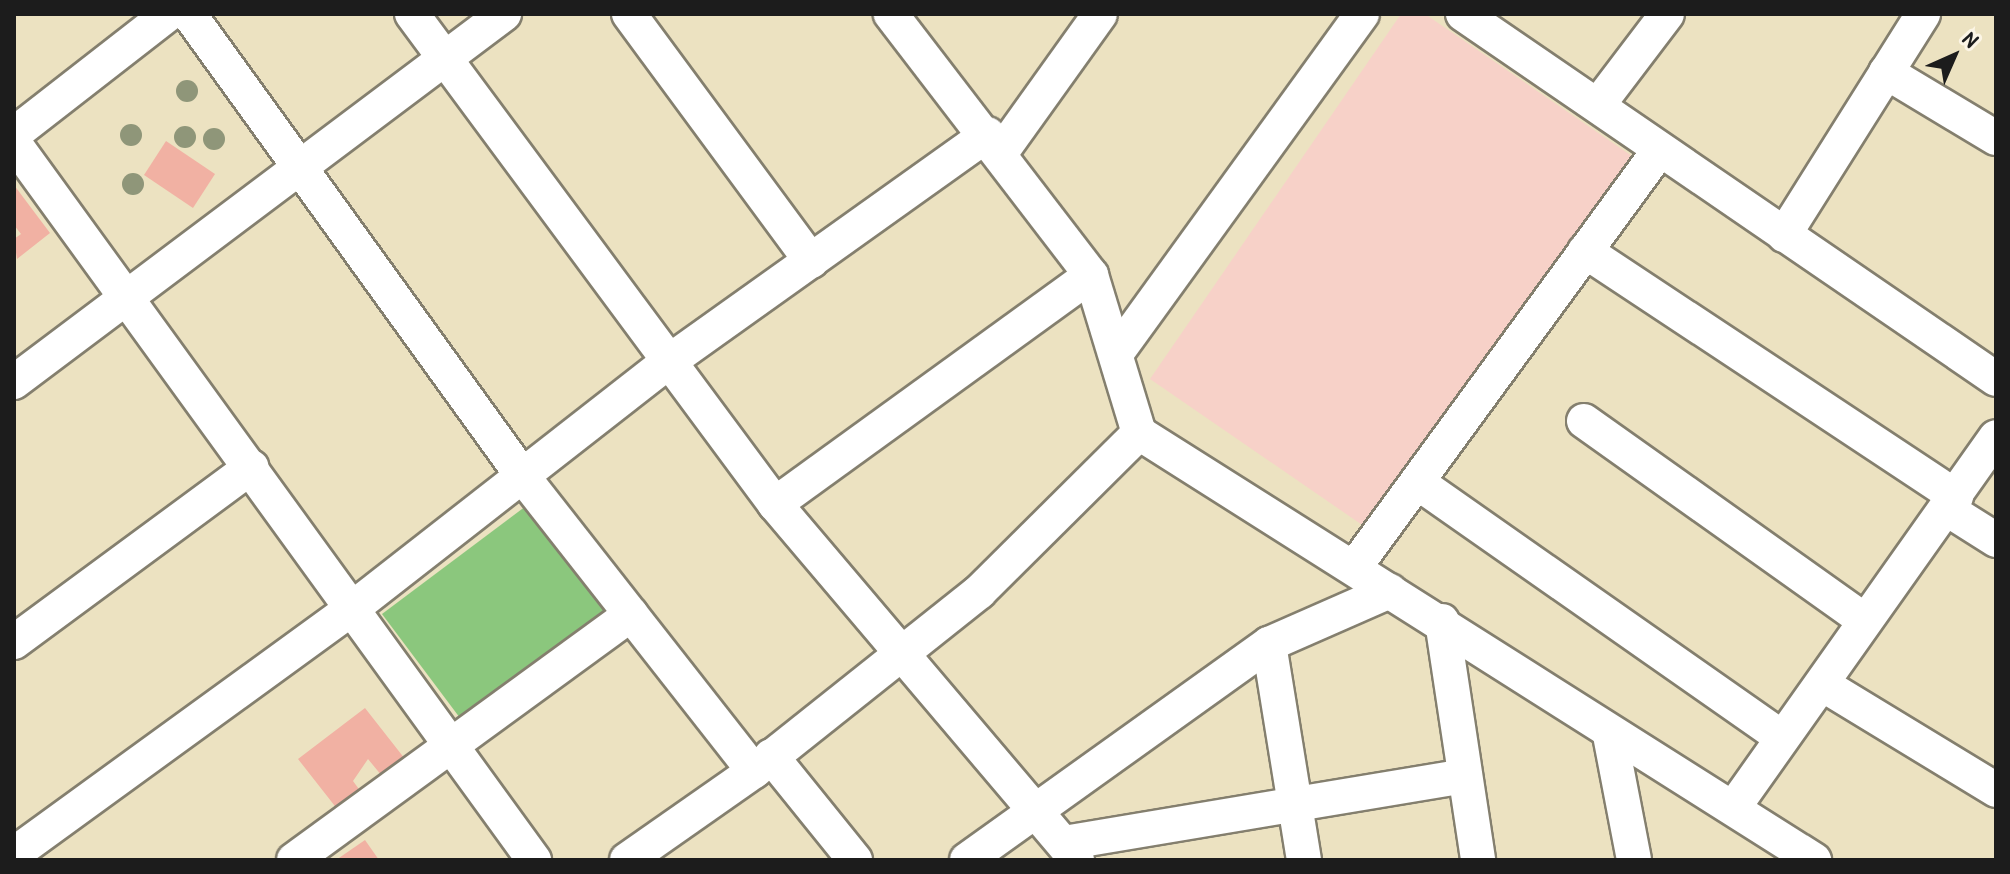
<!DOCTYPE html>
<html>
<head>
<meta charset="utf-8">
<style>
  body { margin:0 }
  #map { position:relative; width:2010px; height:874px; overflow:hidden; background:#ece2c1; font-family:"Patrick Hand",sans-serif }
  div>[style] { position:absolute }
  [style*='--x'] { left:calc(var(--x)*1px); top:calc(var(--y)*1px); width:calc(var(--w)*1px); rotate:calc(var(--a)*1deg) }
  .built>* { inset:0; background:#f7d1c8 }
  .green>* { inset:0; background:#8bc77d }
  .building>* { inset:0; background:#f1b1a3 }
  .roads { filter:drop-shadow(2px 0 #847f6e) drop-shadow(-2px 0 #847f6e) drop-shadow(0 2px #847f6e) drop-shadow(0 -2px #847f6e) }
  .street>* { height:34px; margin:-17px; padding:0 17px; transform-origin:17px; border-radius:17px; background:#fff }
  .trees>* { width:22px; height:22px; margin:-11px; border-radius:50%; background:#8f9679 }
  span { translate:-50% -50%; white-space:nowrap; text-align:center; line-height:1.15; -webkit-text-stroke:6px #fcf5e5; paint-order:stroke }
  .frame { position:absolute; inset:0; border:16px solid #1c1c1c; pointer-events:none }
  .north { position:absolute; left:1914px; top:16px; width:80px; height:80px; -webkit-text-stroke:6px #fcf5e5; paint-order:stroke; rotate:45deg; font-size:22px; font-weight:700; line-height:32px; text-align:center; color:#1c1c1c }
  .north::after { content:''; display:block; margin:auto; width:28px; height:36px; background:#1c1c1c; clip-path:polygon(50% 0,100% 100%,50% 72%,0 100%) }
</style>
</head>
<body>
<div id="map">
  <div class="built">
    <div style="clip-path:polygon(1401px 14px,1425px 14px,1642px 163px,1384px 540px,1150px 379px)"></div>
  </div>
  <div class="green">
    <div style="clip-path:polygon(530px 503px,611px 612px,463px 722px,382px 614px)"></div>
  </div>
  <div class="building">
    <div style="clip-path:polygon(166px 141px,215px 174px,193px 208px,144px 175px)"></div>
    <div style="clip-path:polygon(14px 185px,50px 233px,17px 259px,14px 239px,21px 234px,14px 225px)"></div>
    <div style="clip-path:polygon(365px 708px,405px 759px,382px 776px,368px 759px,353px 781px,361px 792px,338px 810px,298px 759px)"></div>
    <div style="clip-path:polygon(365px 840px,379px 860px,336px 860px)"></div>
  </div>
  <div class="roads">
    <div class="street">
      <div style="--x:189;--y:14;--w:572;--a:54.17"></div>
      <div style="--x:524;--y:478;--w:372;--a:51.9"></div>
      <div style="--x:412;--y:14;--w:610;--a:53.47"></div>
      <div style="--x:775;--y:504;--w:467;--a:49.7"></div>
      <div style="--x:629;--y:14;--w:307;--a:53.6"></div>
      <div style="--x:1463;--y:14;--w:646;--a:34.4"></div>
      <div style="--x:1886;--y:72;--w:128;--a:31"></div>
      <div style="--x:1598;--y:105;--w:114;--a:-52.8"></div>
      <div style="--x:14;--y:134;--w:195;--a:-37.9"></div>
      <div style="--x:14;--y:143;--w:886;--a:54.05"></div>
      <div style="--x:1002;--y:151;--w:168;--a:-54.4"></div>
      <div style="--x:1784;--y:235;--w:261;--a:-57.8"></div>
      <div style="--x:1585;--y:251;--w:445;--a:33.5"></div>
      <div style="--x:1118;--y:351;--w:416;--a:-54.1"></div>
      <div style="--x:14;--y:382;--w:613;--a:-36.91"></div>
      <div style="--x:1584;--y:421;--w:342;--a:35.4"></div>
      <div style="--x:1139;--y:433;--w:799;--a:32.32"></div>
      <div style="--x:1417;--y:482;--w:444;--a:35"></div>
      <div style="--x:775;--y:504;--w:390;--a:-35.9"></div>
      <div style="--x:1947;--y:509;--w:58;--a:32.3"></div>
      <div style="--x:1354;--y:568;--w:515;--a:-53.84"></div>
      <div style="--x:1442;--y:621;--w:242;--a:81.4"></div>
      <div style="--x:14;--y:642;--w:295;--a:-36.4"></div>
      <div style="--x:1269;--y:644;--w:219;--a:80.8"></div>
      <div style="--x:1822;--y:684;--w:204;--a:31.3"></div>
      <div style="--x:1610;--y:735;--w:127;--a:79.1"></div>
      <div style="--x:771;--y:756;--w:134;--a:51.1"></div>
      <div style="--x:1734;--y:807;--w:453;--a:-54.7"></div>
      <div style="--x:1064;--y:843;--w:405;--a:-9.5"></div>
      <div style="--x:14;--y:854;--w:419;--a:-36"></div>
      <div style="--x:353;--y:608;--w:398;--a:-38"></div>
      <div style="--x:667;--y:363;--w:394;--a:-35.5"></div>
      <div style="--x:294;--y:860;--w:417;--a:-36.1"></div>
      <div style="--x:627;--y:860;--w:155;--a:-35"></div>
      <div style="--x:754;--y:771;--w:288;--a:-38.5"></div>
      <div style="--x:979;--y:592;--w:226;--a:-44.8"></div>
      <div style="--x:1139;--y:433;--w:165;--a:-106.9"></div>
      <div style="--x:1091;--y:275;--w:329;--a:-127.5"></div>
      <div style="--x:967;--y:860;--w:371;--a:-35.6"></div>
      <div style="--x:1269;--y:644;--w:132;--a:-23.7"></div>
    </div>
  </div>
  <div class="trees">
    <div style="left:187px;top:91px"></div>
    <div style="left:131px;top:135px"></div>
    <div style="left:185px;top:137px"></div>
    <div style="left:214px;top:139px"></div>
    <div style="left:133px;top:184px"></div>
  </div>
  <div class="frame"></div>
  <div class="north">N</div>
</div>
</body>
</html>
